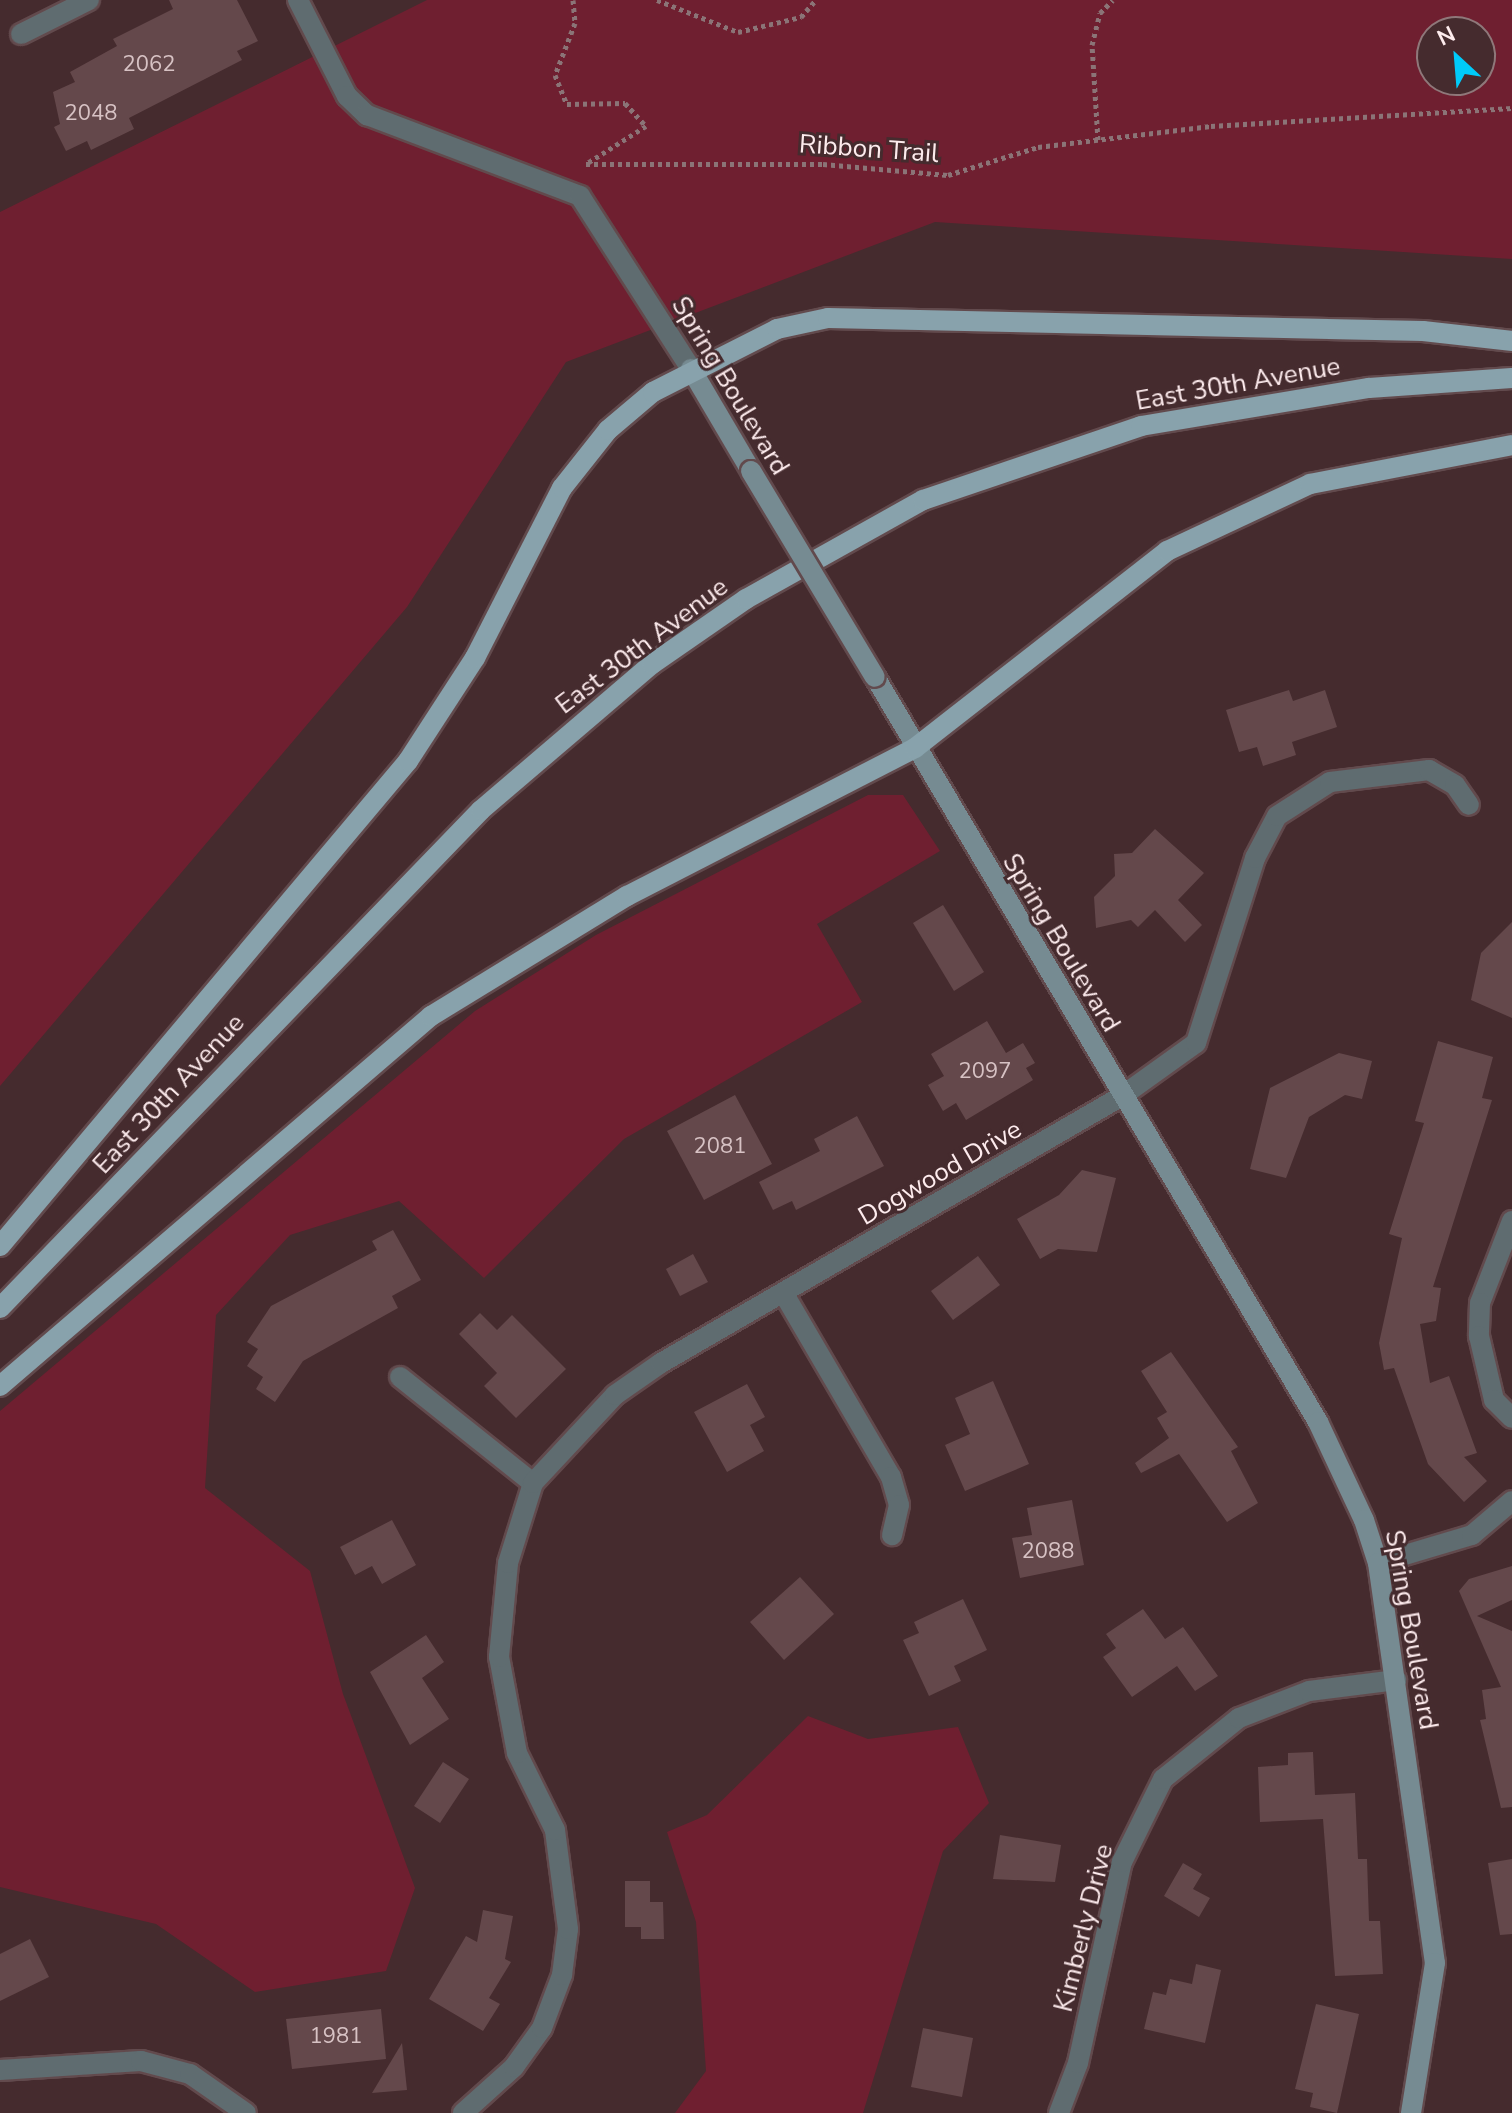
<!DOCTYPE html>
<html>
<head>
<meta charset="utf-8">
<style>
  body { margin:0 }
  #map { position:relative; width:1512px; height:2113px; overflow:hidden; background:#452b2e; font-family:"Nunito Sans",sans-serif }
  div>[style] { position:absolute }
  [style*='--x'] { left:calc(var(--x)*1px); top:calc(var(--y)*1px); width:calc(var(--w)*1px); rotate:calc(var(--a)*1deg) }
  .green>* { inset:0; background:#6f1f30 }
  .building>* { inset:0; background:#64484b }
  .path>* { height:5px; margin-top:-2.5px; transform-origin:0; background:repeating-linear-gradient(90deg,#8b7477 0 4px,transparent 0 8px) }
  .roads { filter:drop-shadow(2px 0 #624a4d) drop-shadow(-2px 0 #624a4d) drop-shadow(0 2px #624a4d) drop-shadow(0 -2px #624a4d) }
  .street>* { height:20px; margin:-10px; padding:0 10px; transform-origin:10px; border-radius:10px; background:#5f6c70 }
  .secondary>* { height:20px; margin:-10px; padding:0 10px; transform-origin:10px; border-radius:10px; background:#768b92 }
  .primary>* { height:20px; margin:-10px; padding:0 10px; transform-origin:10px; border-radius:10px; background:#88a2ac }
  .bridges { filter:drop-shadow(2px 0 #624a4d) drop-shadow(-2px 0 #624a4d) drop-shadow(0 2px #624a4d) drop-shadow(0 -2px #624a4d) }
  .secondary-bridge>* { height:20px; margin:-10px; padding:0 10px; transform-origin:10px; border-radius:10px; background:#768b92 }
  span { translate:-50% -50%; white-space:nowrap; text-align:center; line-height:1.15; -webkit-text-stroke:6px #452b2e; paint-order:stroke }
  .number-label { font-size:22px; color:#d7c2c4 }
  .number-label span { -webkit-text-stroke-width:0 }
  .street-label { font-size:26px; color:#fdebed }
  .north { position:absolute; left:1416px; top:16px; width:80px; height:80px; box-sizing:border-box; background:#452b2e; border:2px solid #8f787a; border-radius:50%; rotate:334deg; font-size:22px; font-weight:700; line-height:32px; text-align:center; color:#fdebed }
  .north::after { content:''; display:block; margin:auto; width:28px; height:36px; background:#00cbf9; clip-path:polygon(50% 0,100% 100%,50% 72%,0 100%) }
</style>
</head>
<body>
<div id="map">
  <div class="green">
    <div style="clip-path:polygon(evenodd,427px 0,1512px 0,1512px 259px,935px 222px,566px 362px,407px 607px,0 1086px,0 212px,427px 0,1432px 32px,1480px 32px,1480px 80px,1432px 80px,1432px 32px)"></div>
    <div style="clip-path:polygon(868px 795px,903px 795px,940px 851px,817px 924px,862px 1002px,624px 1139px,484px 1278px,399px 1201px,290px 1235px,216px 1315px,205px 1488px,310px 1571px,343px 1694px,415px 1888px,386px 1971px,255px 1992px,156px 1924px,0 1887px,0 1411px,475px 1011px,596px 935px)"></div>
    <div style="clip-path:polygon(808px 1716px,868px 1739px,958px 1727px,989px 1803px,943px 1851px,863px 2113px,675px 2113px,706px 2071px,696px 1922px,667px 1832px,707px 1815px)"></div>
  </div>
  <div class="building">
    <div style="clip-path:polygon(169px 0,237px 0,258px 41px,237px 51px,242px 60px,129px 118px,134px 129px,91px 150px,87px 141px,66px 151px,54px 127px,60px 124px,53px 92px,75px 82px,70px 72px,117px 46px,113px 39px,173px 9px)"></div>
    <div style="clip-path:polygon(1289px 690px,1293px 701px,1325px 690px,1337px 727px,1292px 742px,1296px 755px,1263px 766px,1257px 747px,1239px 752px,1226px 710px)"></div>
    <div style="clip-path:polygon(1155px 829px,1204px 873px,1178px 900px,1202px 925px,1185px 942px,1155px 910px,1138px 927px,1131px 920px,1096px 928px,1094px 897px,1115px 876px,1114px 854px,1132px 853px)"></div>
    <div style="clip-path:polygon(943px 905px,984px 972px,954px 991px,913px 923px)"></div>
    <div style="clip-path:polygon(1512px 922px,1512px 1018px,1471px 1000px,1481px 953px)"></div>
    <div style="clip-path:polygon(987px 1021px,1006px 1053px,1023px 1043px,1035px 1063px,1026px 1068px,1033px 1080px,966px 1120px,956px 1103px,943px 1111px,928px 1085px,944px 1076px,931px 1054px)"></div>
    <div style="clip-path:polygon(1438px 1041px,1493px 1057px,1482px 1098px,1492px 1100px,1433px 1287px,1441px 1288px,1436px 1321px,1420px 1324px,1430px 1383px,1449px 1376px,1477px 1453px,1464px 1457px,1487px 1481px,1464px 1502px,1428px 1464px,1394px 1368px,1384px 1370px,1379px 1343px,1402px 1238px,1389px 1234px,1424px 1123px,1415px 1121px)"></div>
    <div style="clip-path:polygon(1339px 1053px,1372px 1061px,1362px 1099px,1345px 1095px,1309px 1117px,1286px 1178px,1250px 1169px,1270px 1088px)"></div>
    <div style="clip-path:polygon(735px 1095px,772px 1164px,704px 1200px,667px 1131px)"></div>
    <div style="clip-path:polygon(857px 1116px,884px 1166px,796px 1210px,792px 1201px,773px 1210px,759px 1182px,820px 1151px,814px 1139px)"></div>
    <div style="clip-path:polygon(1082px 1170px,1116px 1178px,1097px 1252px,1058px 1249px,1040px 1259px,1017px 1219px,1059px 1195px)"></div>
    <div style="clip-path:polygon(393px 1230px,421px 1280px,392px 1296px,398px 1308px,303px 1361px,275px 1402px,256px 1389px,263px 1377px,247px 1366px,258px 1349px,247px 1342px,271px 1306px,377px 1250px,372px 1241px)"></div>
    <div style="clip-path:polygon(693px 1254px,708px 1282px,680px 1296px,666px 1269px)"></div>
    <div style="clip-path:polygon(978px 1256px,1000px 1285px,953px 1320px,931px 1291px)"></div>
    <div style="clip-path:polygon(480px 1313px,497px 1330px,512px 1315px,566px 1369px,516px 1418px,484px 1386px,497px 1373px,459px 1334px)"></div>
    <div style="clip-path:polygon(1171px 1352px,1238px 1447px,1231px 1451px,1258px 1503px,1227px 1522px,1179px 1454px,1141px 1473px,1135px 1463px,1169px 1438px,1157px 1418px,1167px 1412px,1141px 1371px)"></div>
    <div style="clip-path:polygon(993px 1381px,1029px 1464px,965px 1491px,945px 1445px,970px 1434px,955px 1398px)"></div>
    <div style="clip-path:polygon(747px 1384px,765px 1417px,750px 1425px,764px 1451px,727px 1472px,694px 1412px)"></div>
    <div style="clip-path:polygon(1072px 1500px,1084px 1565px,1020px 1578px,1012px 1538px,1032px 1535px,1027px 1508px)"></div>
    <div style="clip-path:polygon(392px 1520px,416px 1565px,382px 1584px,372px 1566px,355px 1575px,340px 1547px)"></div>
    <div style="clip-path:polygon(1512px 1566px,1512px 1600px,1477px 1616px,1512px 1631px,1512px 1807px,1501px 1808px,1480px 1720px,1486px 1719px,1482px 1690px,1501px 1687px,1459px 1591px,1469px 1579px)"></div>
    <div style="clip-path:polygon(800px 1577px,834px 1614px,784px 1660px,750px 1622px)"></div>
    <div style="clip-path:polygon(963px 1599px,987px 1650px,954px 1666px,961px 1681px,929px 1696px,903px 1640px,919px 1633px,914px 1622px)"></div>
    <div style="clip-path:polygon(1143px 1609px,1165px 1639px,1183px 1627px,1218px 1676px,1195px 1691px,1177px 1666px,1132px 1697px,1103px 1657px,1116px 1648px,1106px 1634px)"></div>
    <div style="clip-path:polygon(426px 1635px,444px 1662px,422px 1678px,449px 1719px,410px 1745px,370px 1672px)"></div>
    <div style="clip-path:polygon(1313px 1752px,1315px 1795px,1355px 1793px,1358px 1859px,1367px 1859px,1369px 1921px,1380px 1921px,1383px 1974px,1335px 1976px,1323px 1819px,1260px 1822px,1258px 1767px,1288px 1765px,1288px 1753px)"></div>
    <div style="clip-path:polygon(443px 1762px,469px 1779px,440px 1823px,414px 1806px)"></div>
    <div style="clip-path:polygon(1000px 1835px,1061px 1845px,1055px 1882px,993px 1879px)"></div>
    <div style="clip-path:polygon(1512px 1859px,1512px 1934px,1500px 1935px,1488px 1863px)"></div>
    <div style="clip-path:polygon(1183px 1863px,1202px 1874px,1193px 1889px,1210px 1898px,1199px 1917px,1164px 1896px)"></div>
    <div style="clip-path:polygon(625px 1881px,650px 1881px,650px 1902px,663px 1902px,664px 1939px,641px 1939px,641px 1927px,625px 1927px)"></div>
    <div style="clip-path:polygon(483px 1910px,513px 1916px,505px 1959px,511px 1962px,489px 1998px,500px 2004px,483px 2031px,429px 1999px,466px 1936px,477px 1942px)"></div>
    <div style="clip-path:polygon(30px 1939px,49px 1977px,0 2001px,0 1954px)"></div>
    <div style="clip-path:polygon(1196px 1964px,1221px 1970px,1205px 2043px,1144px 2029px,1153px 1992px,1166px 1995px,1170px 1979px,1192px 1984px)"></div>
    <div style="clip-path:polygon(1316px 2004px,1359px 2014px,1337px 2113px,1310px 2107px,1313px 2093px,1295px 2089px)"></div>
    <div style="clip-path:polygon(381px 2009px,386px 2059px,292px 2069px,286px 2019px)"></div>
    <div style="clip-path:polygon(923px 2028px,973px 2038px,962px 2097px,911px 2087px)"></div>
    <div style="clip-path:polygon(402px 2043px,407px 2090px,372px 2093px)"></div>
  </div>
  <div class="path">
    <div style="--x:573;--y:0;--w:23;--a:85"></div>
    <div style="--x:575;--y:23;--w:56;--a:111"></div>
    <div style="--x:555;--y:75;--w:31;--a:68"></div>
    <div style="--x:567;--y:104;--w:58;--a:-1"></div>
    <div style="--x:625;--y:103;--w:31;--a:48"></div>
    <div style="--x:646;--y:126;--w:71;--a:147.7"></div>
    <div style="--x:586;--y:164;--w:237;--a:0"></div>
    <div style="--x:823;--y:164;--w:125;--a:5"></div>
    <div style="--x:948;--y:175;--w:94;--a:-17.3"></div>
    <div style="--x:1038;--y:147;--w:174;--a:-6.9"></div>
    <div style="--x:1211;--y:126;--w:302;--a:-3.4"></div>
    <div style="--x:657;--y:0;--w:87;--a:21.6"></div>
    <div style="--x:738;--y:32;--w:65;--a:-13.4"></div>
    <div style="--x:801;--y:17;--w:23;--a:-49"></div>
    <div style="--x:1098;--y:140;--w:95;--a:-93.6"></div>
    <div style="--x:1092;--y:45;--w:33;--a:-76"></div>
    <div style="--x:1100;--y:13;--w:18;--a:-45"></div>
  </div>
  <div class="roads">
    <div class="street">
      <div style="--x:298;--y:0;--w:108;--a:63"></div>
      <div style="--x:347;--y:96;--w:28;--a:44"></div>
      <div style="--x:367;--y:115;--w:228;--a:20.8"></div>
      <div style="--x:580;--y:196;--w:206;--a:57.3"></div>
      <div style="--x:21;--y:34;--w:76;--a:-26.6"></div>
      <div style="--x:1512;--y:1221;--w:88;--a:111.3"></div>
      <div style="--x:1480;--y:1303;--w:33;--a:92"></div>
      <div style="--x:1479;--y:1336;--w:66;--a:76.8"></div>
      <div style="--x:1494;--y:1400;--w:25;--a:45"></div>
      <div style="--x:784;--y:1294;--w:212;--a:59.7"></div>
      <div style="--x:891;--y:1477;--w:29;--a:74"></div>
      <div style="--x:899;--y:1505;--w:31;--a:103"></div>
      <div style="--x:400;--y:1377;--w:170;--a:38.6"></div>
      <div style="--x:1378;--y:1563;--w:98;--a:-16.6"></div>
      <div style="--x:1472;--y:1535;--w:52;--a:-40.4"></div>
      <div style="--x:0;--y:2070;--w:141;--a:-3.7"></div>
      <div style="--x:141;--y:2061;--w:51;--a:14.9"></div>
      <div style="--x:190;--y:2074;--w:68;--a:34.9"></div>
      <div style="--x:463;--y:2113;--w:69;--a:-42"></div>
      <div style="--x:514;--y:2067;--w:48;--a:-54.3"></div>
      <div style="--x:542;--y:2028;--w:57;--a:-69.3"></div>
      <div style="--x:562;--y:1975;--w:46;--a:-82.6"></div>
      <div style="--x:568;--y:1929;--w:100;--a:-97.5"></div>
      <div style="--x:555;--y:1830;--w:86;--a:-116.3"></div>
      <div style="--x:517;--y:1753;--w:98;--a:-100.6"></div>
      <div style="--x:499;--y:1657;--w:94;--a:-84.5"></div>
      <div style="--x:508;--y:1563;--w:84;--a:-72.6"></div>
      <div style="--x:533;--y:1483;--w:120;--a:-47"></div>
      <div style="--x:615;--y:1395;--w:56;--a:-34.8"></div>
      <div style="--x:661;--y:1363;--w:533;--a:-30.08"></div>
      <div style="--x:1122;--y:1096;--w:91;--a:-35.6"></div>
      <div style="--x:1196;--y:1043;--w:194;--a:-72.3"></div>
      <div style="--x:1255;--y:858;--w:47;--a:-62.4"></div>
      <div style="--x:1277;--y:816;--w:63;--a:-32.7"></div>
      <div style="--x:1330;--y:782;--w:100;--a:-6.9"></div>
      <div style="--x:1429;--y:770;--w:30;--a:30"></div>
      <div style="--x:1455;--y:785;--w:24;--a:55"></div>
      <div style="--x:1059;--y:2113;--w:53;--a:-69.2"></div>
      <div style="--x:1078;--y:2063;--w:206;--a:-77.7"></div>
      <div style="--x:1122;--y:1862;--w:93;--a:-63.7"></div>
      <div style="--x:1163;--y:1779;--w:97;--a:-38.8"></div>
      <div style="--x:1239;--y:1718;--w:75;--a:-21.1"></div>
      <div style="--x:1309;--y:1691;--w:88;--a:-7.2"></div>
    </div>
    <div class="secondary">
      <div style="--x:691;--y:369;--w:118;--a:59.5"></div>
      <div style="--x:875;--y:677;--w:867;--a:59.26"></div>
      <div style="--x:1318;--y:1422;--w:108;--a:64.9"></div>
      <div style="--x:1364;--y:1520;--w:45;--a:72"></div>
      <div style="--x:1378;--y:1563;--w:404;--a:81.9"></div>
      <div style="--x:1435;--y:1963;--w:152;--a:99.1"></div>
    </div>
    <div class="primary">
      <div style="--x:0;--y:1246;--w:634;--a:-49.93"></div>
      <div style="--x:408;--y:761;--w:123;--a:-57"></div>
      <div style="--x:475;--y:658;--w:191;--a:-62.9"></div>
      <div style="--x:562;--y:488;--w:74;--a:-51.6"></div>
      <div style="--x:608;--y:430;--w:59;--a:-40.2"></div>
      <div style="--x:653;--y:392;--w:139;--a:-26.9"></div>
      <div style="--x:777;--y:329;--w:52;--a:-12.2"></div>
      <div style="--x:828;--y:318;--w:595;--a:1.25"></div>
      <div style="--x:1423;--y:331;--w:90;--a:6.4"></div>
      <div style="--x:0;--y:1308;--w:692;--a:-45.99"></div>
      <div style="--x:481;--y:810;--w:225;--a:-40.5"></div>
      <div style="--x:652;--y:664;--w:114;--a:-34.7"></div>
      <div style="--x:746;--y:599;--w:203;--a:-29.2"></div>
      <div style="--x:923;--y:500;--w:230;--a:-18.7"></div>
      <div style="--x:1141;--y:426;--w:231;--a:-9.5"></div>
      <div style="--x:1369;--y:388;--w:143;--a:-4"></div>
      <div style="--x:0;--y:1386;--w:568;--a:-40.65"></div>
      <div style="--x:431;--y:1016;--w:230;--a:-31.5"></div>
      <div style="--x:627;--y:896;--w:324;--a:-27.2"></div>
      <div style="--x:915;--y:748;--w:320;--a:-38"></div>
      <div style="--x:1167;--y:551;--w:158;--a:-25.1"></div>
      <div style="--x:1310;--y:484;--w:206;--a:-10.9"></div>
    </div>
  </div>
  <div class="bridges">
    <div class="secondary-bridge">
      <div style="--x:751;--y:471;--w:240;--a:59"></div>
    </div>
  </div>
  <div class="number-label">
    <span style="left:149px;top:65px">2062</span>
    <span style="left:91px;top:114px">2048</span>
    <span style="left:985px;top:1072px">2097</span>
    <span style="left:720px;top:1147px">2081</span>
    <span style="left:1048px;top:1552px">2088</span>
    <span style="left:336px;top:2037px">1981</span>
  </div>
  <div class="street-label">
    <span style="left:869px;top:149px;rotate:4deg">Ribbon Trail</span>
    <span style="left:1238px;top:384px;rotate:-10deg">East 30th Avenue</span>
    <span style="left:730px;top:386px;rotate:59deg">Spring Boulevard</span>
    <span style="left:642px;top:646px;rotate:-37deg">East 30th Avenue</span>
    <span style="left:1061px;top:943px;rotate:59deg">Spring Boulevard</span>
    <span style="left:169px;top:1094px;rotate:-47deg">East 30th Avenue</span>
    <span style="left:940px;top:1173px;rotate:-30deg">Dogwood Drive</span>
    <span style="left:1411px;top:1630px;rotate:80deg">Spring Boulevard</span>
    <span style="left:1084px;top:1928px;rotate:-76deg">Kimberly Drive</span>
  </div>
  <div class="north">N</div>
</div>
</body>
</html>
